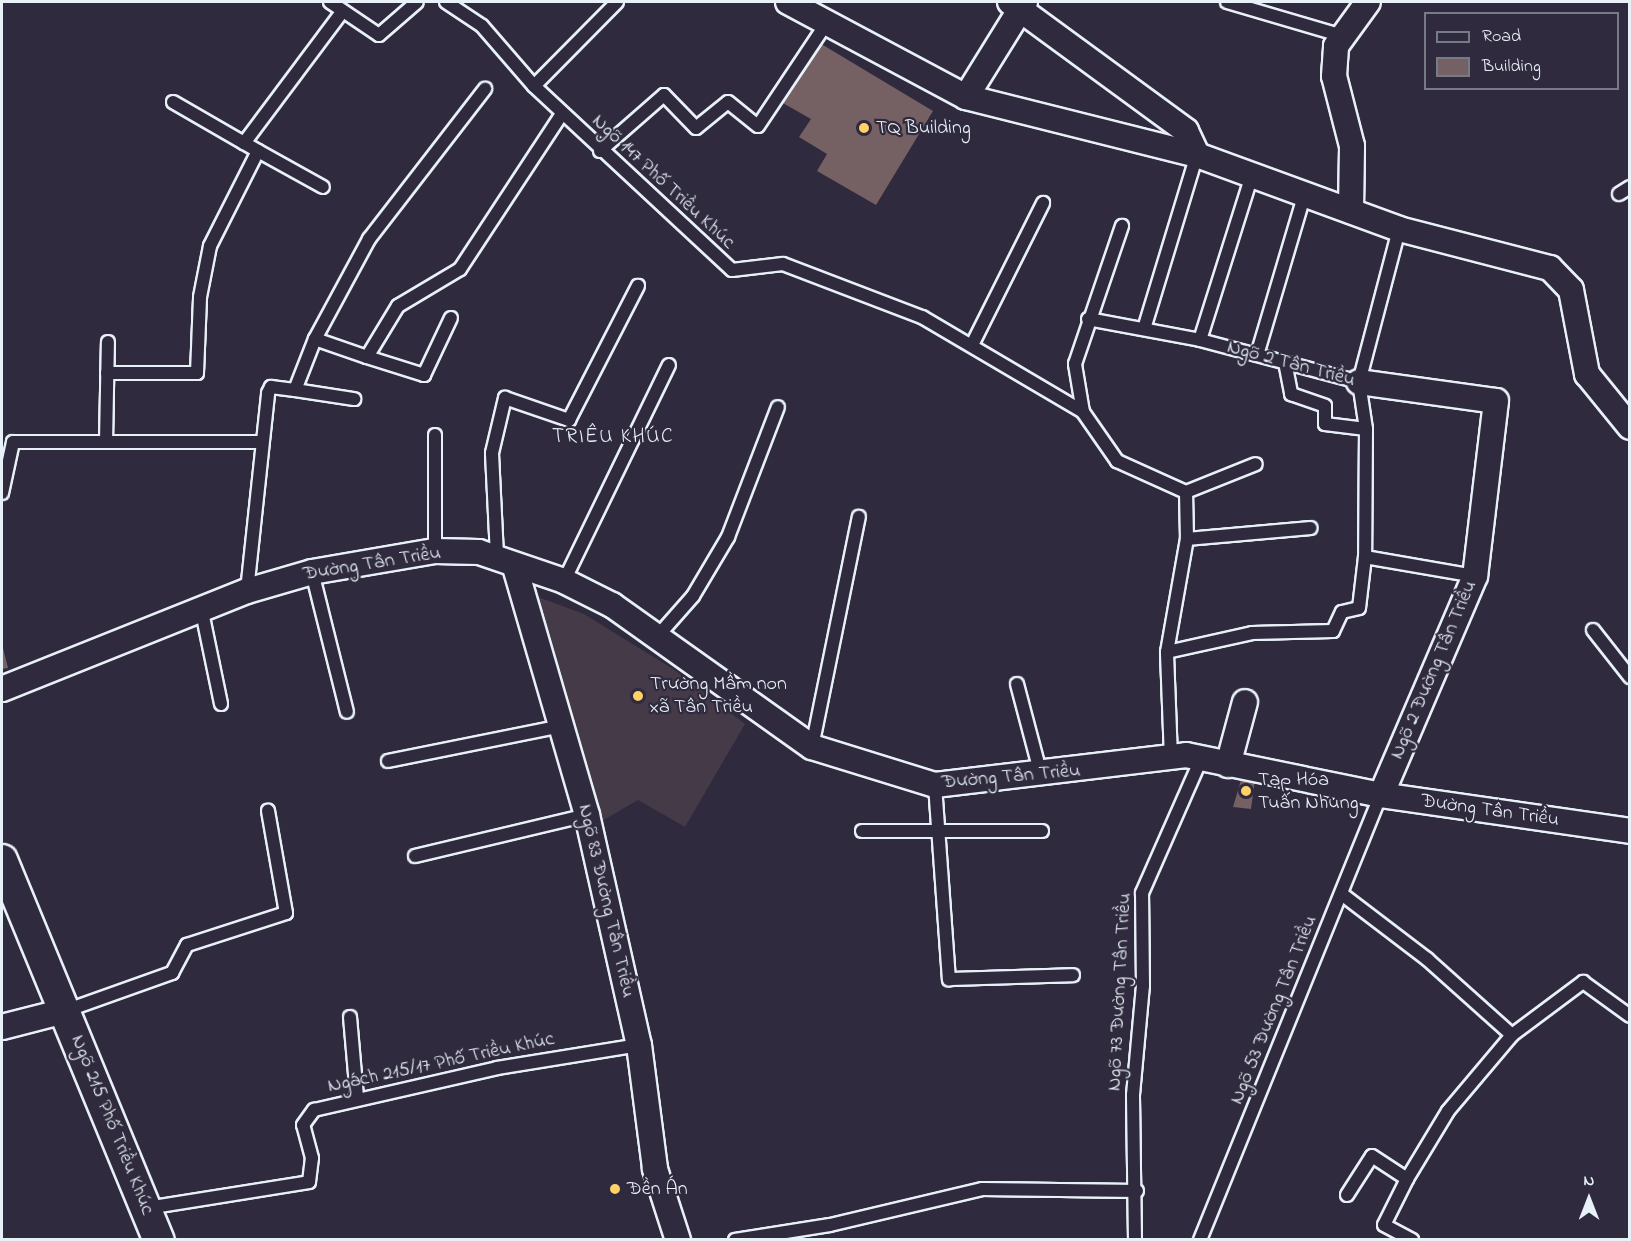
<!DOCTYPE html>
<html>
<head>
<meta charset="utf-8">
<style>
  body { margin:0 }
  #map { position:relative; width:1631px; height:1241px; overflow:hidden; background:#2f2a3d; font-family:"Indie Flower",sans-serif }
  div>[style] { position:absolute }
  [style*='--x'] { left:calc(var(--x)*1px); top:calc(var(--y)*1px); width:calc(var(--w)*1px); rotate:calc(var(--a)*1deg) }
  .built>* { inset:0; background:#443a48 }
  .building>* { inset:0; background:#756063 }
  .roads { filter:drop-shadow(2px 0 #e8f1f8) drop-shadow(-2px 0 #e8f1f8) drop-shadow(0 2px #e8f1f8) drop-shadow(0 -2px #e8f1f8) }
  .service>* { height:12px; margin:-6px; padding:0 6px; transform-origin:6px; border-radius:6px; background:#2f2a3d }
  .minor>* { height:24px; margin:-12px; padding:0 12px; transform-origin:12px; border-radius:12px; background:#2f2a3d }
  .tertiary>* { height:30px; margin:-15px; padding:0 15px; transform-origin:15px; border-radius:15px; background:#2f2a3d }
  .dots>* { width:16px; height:16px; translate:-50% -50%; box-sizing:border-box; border:3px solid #2f2a3d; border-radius:50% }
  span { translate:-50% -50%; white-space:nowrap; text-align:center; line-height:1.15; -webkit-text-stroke:4.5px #2f2a3d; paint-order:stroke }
  .poi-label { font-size:20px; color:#e8f1f8 }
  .left { translate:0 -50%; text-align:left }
  .street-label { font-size:20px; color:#e8f1f8 }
  .neighbourhood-label { font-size:21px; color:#e8f1f8; letter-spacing:1.5px }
  .frame { position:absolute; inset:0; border:3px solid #e8f1f8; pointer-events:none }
  .legend { position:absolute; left:1424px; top:12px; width:195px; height:78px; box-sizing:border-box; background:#2f2a3d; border:2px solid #797a88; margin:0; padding:8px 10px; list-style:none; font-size:18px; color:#e8f1f8 }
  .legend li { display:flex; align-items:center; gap:12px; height:30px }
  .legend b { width:30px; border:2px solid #797a88 }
  .north { position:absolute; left:1559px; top:1169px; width:60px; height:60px; -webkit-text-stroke:4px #2f2a3d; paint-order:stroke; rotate:0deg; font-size:16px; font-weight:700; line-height:24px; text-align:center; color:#e8f1f8 }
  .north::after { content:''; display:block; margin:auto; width:21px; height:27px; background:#e8f1f8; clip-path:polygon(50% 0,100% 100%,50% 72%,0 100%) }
</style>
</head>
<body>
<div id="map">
  <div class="built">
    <div style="clip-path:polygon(538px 597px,584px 614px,673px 669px,745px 724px,685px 827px,638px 800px,602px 821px)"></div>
  </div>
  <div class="building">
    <div style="clip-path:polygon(818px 42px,933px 111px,876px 205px,817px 171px,827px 154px,799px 137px,811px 119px,781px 102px)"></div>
    <div style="clip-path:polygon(2px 644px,8px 668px,2px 669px)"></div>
    <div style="clip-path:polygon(1244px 770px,1256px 773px,1251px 809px,1233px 807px)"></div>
  </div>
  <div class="roads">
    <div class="service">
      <div style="--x:330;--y:2;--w:59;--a:34"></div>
      <div style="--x:379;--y:35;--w:50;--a:-41"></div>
      <div style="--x:446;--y:2;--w:43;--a:33.7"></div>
      <div style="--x:482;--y:26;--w:79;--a:49.1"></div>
      <div style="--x:534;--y:86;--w:270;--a:42.9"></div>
      <div style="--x:732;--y:270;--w:51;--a:-6.7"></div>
      <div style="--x:783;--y:264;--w:149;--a:20.9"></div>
      <div style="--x:922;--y:317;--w:187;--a:30.5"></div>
      <div style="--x:1083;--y:412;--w:60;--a:55.2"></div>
      <div style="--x:1117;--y:461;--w:76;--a:24.2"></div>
      <div style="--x:1186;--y:492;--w:75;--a:-21.8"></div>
      <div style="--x:1227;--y:2;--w:121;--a:16.3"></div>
      <div style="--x:534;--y:86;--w:118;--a:-45.3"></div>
      <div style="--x:173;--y:102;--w:82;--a:30"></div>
      <div style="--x:258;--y:151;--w:74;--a:29"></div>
      <div style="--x:600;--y:151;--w:85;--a:-41.2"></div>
      <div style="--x:664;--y:95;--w:46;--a:45.9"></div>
      <div style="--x:696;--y:128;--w:41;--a:-39.1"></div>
      <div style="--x:728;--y:102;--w:38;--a:39"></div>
      <div style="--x:758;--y:126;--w:123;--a:-56.3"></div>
      <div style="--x:1619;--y:194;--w:13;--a:-32"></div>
      <div style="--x:1088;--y:319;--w:114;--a:10.6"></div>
      <div style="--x:1200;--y:340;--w:164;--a:14.8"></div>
      <div style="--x:1144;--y:329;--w:182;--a:-73.1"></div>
      <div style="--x:315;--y:339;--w:55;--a:19.1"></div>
      <div style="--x:367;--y:357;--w:60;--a:-58.7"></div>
      <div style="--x:398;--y:306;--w:72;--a:-30.8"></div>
      <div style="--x:460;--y:269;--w:186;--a:-56.7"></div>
      <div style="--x:1200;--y:340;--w:173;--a:-72.5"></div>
      <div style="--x:972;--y:345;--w:159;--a:-63.4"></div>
      <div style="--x:1257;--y:355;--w:166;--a:-73.5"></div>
      <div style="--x:367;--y:357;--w:60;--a:17.5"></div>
      <div style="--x:424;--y:375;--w:63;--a:-64.7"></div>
      <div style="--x:1285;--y:362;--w:33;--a:79"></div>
      <div style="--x:1291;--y:394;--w:36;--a:19"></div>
      <div style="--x:1325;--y:406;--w:18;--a:90"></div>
      <div style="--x:1325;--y:424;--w:41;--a:7"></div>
      <div style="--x:1366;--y:429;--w:128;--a:90.4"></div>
      <div style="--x:1365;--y:557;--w:112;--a:9.8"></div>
      <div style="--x:107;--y:373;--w:90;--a:0"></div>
      <div style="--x:197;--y:373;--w:76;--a:-87.7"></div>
      <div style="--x:200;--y:297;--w:52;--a:-78.9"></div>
      <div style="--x:210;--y:246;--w:106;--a:-63.2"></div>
      <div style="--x:258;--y:151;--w:16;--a:-150"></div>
      <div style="--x:244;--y:143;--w:164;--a:-53.2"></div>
      <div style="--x:295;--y:390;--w:60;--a:8.7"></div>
      <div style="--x:1083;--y:412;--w:49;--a:-99.5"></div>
      <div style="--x:1075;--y:364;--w:146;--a:-71.2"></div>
      <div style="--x:1366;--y:429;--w:48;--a:-98.5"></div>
      <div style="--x:1359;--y:382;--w:158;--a:-75.3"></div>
      <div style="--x:435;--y:435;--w:116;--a:90"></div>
      <div style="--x:106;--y:442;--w:100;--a:-88.9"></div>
      <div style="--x:2;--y:493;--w:52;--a:-77.8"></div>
      <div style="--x:13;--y:442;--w:249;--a:0"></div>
      <div style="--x:1187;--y:539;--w:124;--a:-5.1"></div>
      <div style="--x:497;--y:556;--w:103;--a:-92.8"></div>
      <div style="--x:492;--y:453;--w:57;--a:-76.7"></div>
      <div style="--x:505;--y:398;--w:68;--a:19"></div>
      <div style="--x:569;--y:420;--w:151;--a:-62.8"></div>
      <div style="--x:312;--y:572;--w:144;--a:76"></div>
      <div style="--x:564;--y:581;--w:240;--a:-64.1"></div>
      <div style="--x:247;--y:591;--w:199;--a:-83.9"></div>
      <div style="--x:268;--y:393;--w:7;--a:-63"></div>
      <div style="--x:271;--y:387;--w:24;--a:7"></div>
      <div style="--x:295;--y:390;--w:55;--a:-68.6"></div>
      <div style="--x:315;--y:339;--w:114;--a:-61.6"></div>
      <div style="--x:369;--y:239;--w:190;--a:-52.3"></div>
      <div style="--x:202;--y:612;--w:94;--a:78.3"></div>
      <div style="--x:1593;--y:630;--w:60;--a:51.8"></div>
      <div style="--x:656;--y:638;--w:56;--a:-48.6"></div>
      <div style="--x:693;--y:596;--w:69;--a:-59.3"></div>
      <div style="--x:728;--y:537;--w:139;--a:-69"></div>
      <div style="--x:1167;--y:652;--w:87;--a:-12.6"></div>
      <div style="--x:1252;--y:633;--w:81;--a:-1.4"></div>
      <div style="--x:1333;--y:631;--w:21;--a:-65"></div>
      <div style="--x:1342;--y:612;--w:17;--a:-13"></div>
      <div style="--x:1359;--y:608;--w:51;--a:-83.3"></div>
      <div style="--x:1017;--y:684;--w:94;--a:75.2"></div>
      <div style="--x:812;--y:747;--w:235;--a:-78.5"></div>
      <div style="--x:1171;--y:758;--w:106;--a:-92.2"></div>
      <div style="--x:1167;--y:652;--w:115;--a:-80"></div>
      <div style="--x:1187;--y:539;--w:47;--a:-91.2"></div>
      <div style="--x:388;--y:761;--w:177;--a:-11.4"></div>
      <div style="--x:935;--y:785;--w:195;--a:85.9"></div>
      <div style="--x:949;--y:979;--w:124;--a:-1.8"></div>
      <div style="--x:862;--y:831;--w:180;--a:0"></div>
      <div style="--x:415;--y:856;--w:177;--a:-13.4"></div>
      <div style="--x:1343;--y:895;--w:106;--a:37.3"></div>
      <div style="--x:1427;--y:959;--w:114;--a:41.8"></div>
      <div style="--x:65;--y:1011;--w:114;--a:-19.6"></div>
      <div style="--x:172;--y:973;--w:32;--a:-62"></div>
      <div style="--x:187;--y:945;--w:104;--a:-17.9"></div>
      <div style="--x:286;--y:913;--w:104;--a:-100"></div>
      <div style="--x:350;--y:1017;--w:80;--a:85"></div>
      <div style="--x:1407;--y:1179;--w:51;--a:116.6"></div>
      <div style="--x:1384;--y:1225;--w:32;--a:28"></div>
      <div style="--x:1347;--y:1195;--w:46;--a:-57.3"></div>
      <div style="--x:1372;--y:1156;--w:42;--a:33.3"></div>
      <div style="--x:1407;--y:1179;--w:79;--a:-58.9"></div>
      <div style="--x:1448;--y:1111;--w:99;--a:-49.9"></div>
      <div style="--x:1512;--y:1035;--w:89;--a:-36.7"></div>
      <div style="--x:1583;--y:982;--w:58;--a:35.9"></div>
      <div style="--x:147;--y:1208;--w:164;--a:-9.1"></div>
      <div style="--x:309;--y:1182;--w:24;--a:-83"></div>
      <div style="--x:312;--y:1158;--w:34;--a:-105"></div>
      <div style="--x:303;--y:1125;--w:19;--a:-54"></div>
      <div style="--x:314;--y:1110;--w:188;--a:-12.9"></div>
      <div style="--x:497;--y:1068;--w:144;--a:-9.2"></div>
      <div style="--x:735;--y:1240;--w:96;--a:-9"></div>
      <div style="--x:830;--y:1225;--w:156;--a:-13.3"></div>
      <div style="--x:982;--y:1189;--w:155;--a:0.7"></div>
      <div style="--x:1135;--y:1240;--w:145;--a:-90.8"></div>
      <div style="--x:1133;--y:1095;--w:109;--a:-84.8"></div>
      <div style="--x:1143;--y:986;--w:93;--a:-90.6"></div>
      <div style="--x:1142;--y:893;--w:146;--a:-66.2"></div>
      <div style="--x:1200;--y:1240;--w:480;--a:-67.9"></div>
    </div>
    <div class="minor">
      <div style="--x:788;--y:2;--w:202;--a:28.1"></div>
      <div style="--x:966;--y:97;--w:238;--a:14.1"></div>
      <div style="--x:1197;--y:155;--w:215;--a:20.1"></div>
      <div style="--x:1399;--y:229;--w:156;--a:14.5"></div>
      <div style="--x:1550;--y:268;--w:30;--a:46"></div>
      <div style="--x:1571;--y:290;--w:86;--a:79.2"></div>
      <div style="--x:1587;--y:374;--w:68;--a:50.9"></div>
      <div style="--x:1010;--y:2;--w:218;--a:36.2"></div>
      <div style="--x:1186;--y:131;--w:26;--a:65"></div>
      <div style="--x:966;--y:97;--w:112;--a:-58.2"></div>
      <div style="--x:1351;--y:211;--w:65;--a:-89.1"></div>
      <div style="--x:1352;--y:146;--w:72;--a:-104.4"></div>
      <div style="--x:1334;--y:76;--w:30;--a:-86"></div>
      <div style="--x:1336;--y:46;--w:54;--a:-54"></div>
      <div style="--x:1359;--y:382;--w:138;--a:7.9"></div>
      <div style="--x:1496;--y:401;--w:176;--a:96.8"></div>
      <div style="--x:1475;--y:576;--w:238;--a:113.2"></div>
      <div style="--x:515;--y:567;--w:258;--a:73.8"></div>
      <div style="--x:587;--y:815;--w:236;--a:77.3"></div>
      <div style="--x:639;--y:1045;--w:125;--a:82.6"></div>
      <div style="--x:655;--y:1169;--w:75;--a:72.1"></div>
      <div style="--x:2;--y:689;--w:264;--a:-21.8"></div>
      <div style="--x:247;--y:591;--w:68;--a:-16.3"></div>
      <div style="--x:312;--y:572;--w:125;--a:-9.7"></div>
      <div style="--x:435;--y:551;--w:44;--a:1.3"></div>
      <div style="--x:479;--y:552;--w:90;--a:18.8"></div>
      <div style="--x:564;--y:581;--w:54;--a:26.6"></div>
      <div style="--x:612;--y:605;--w:245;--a:35.4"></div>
      <div style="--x:812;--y:747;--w:129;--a:17.2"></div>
      <div style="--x:935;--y:785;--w:253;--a:-6.8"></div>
      <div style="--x:1186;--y:755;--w:199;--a:11.6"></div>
      <div style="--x:1381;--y:795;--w:252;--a:8.2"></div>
      <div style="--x:1228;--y:765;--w:65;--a:-74.9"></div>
      <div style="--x:2;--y:1027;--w:65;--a:-14.3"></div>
    </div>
    <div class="tertiary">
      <div style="--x:2;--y:860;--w:411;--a:67.6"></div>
    </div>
  </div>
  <div class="dots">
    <div style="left:864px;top:128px;background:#ffd166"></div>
    <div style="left:638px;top:696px;background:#ffd166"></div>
    <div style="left:1246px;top:791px;background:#ffd166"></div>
    <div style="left:615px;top:1189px;background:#ffd166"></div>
  </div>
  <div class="poi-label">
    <span class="left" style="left:876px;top:128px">TQ Building</span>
    <span class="left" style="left:650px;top:696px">Trường Mầm non<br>xã Tân Triều</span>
    <span class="left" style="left:1258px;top:792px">Tạp Hóa<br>Tuấn Nhung</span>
    <span class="left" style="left:627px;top:1189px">Đền Án</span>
  </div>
  <div class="street-label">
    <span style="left:663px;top:182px;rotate:43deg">Ngõ 147 Phố Triều Khúc</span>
    <span style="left:1291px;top:364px;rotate:15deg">Ngõ 2 Tân Triều</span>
    <span style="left:372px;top:564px;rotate:-9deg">Đường Tân Triều</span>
    <span style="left:1434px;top:670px;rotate:-67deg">Ngõ 2 Đường Tân Triều</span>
    <span style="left:1011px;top:777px;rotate:-5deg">Đường Tân Triều</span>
    <span style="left:1490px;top:811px;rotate:8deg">Đường Tân Triều</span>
    <span style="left:606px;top:901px;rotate:77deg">Ngõ 83 Đường Tân Triều</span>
    <span style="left:1120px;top:992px;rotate:-87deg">Ngõ 73 Đường Tân Triều</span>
    <span style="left:1274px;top:1010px;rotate:-68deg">Ngõ 53 Đường Tân Triều</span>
    <span style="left:441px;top:1063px;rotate:-12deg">Ngách 215/17 Phố Triều Khúc</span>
    <span style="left:112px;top:1125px;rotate:68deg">Ngõ 215 Phố Triều Khúc</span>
  </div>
  <div class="neighbourhood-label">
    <span style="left:613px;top:437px">TRIÊU KHÚC</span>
  </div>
  <div class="frame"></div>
  <ul class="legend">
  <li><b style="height:8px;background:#2f2a3d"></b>Road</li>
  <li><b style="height:16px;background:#756063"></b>Building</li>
  </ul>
  <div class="north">N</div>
</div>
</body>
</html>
